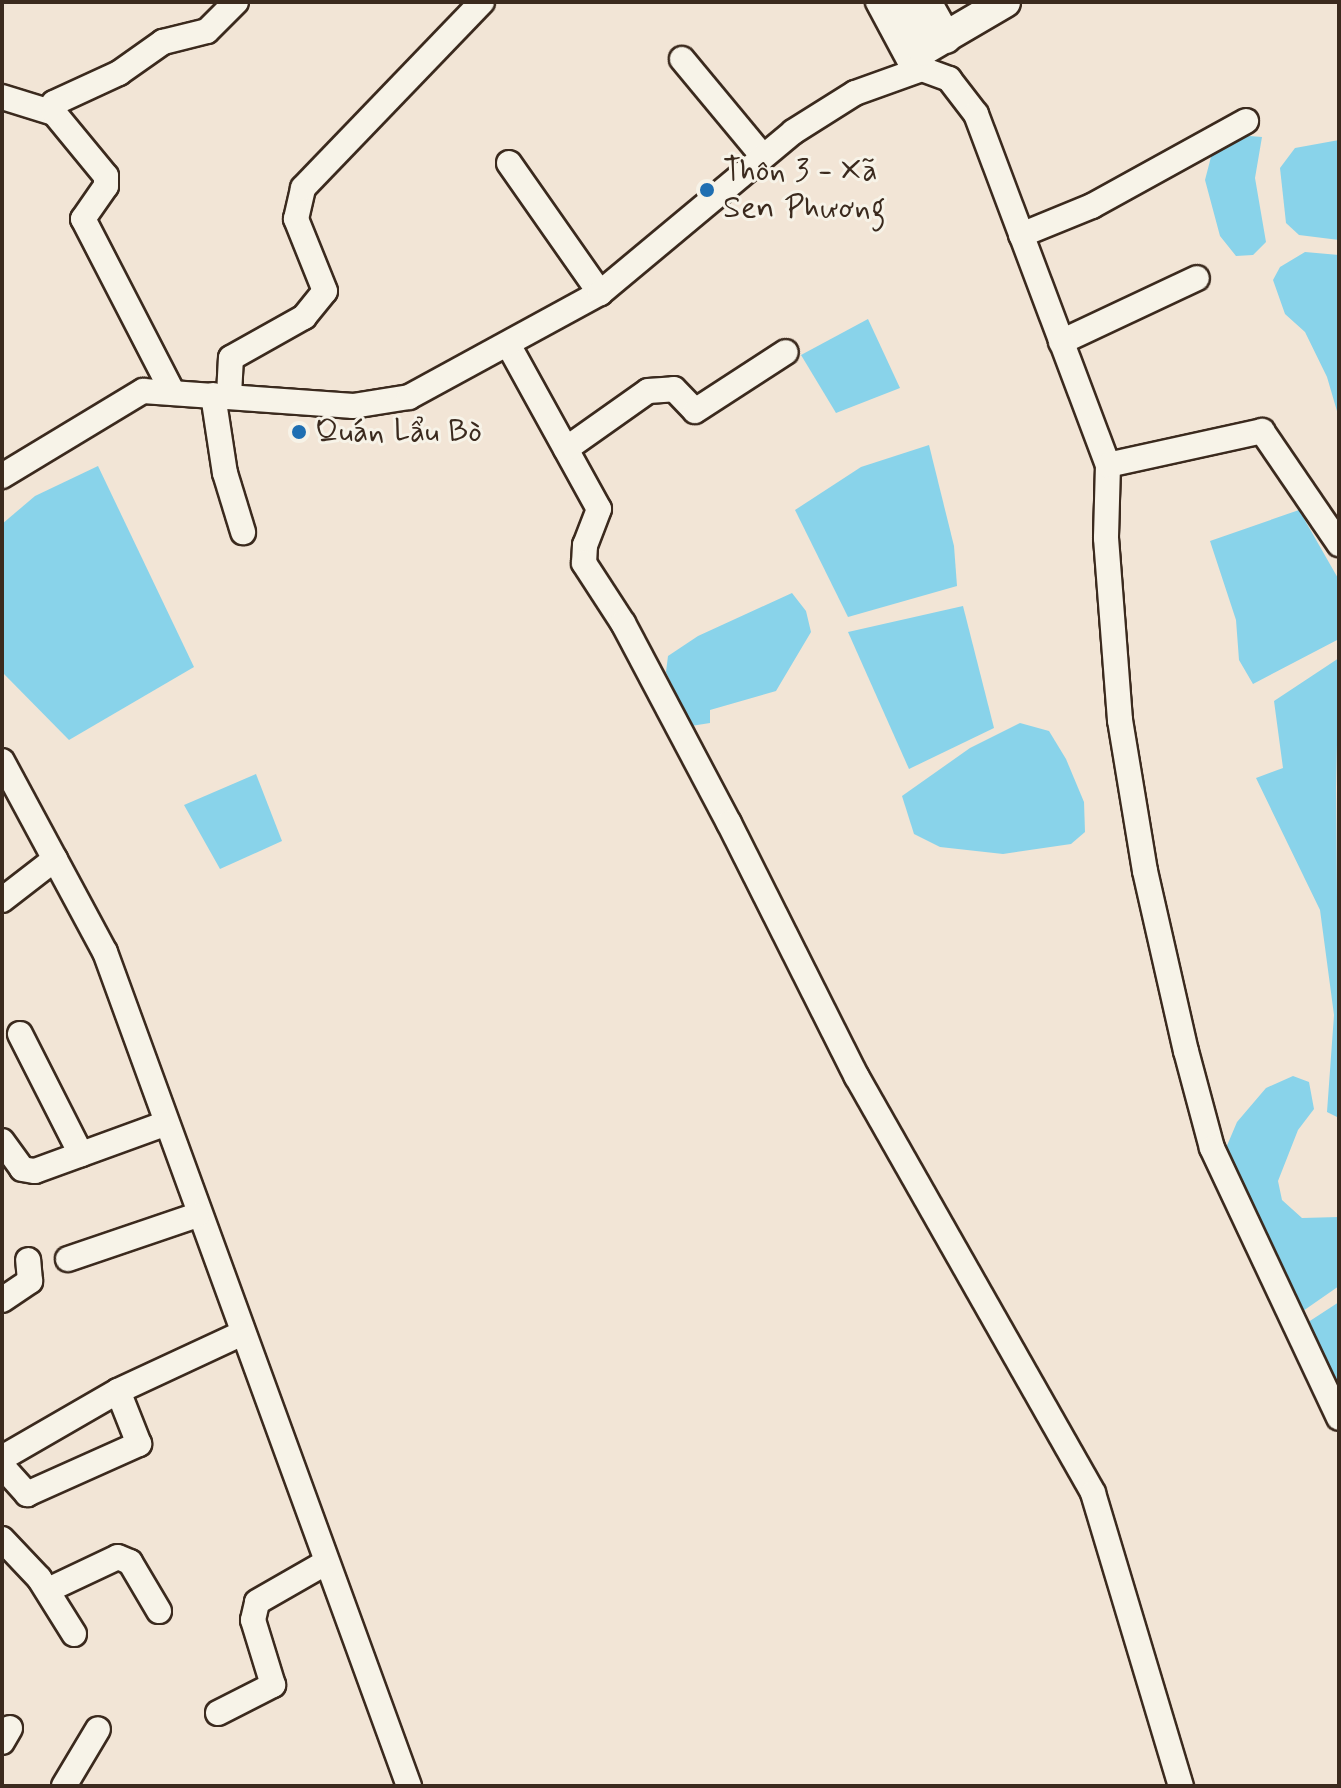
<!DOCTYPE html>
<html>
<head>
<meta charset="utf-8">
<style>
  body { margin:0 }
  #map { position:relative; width:1341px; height:1788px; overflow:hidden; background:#f2e5d6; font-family:Mynerve,sans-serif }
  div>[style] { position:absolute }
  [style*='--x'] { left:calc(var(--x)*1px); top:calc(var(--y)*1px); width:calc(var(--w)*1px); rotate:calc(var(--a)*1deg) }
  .water>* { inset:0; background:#89d3ea }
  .roads { filter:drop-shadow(2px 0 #3b2a1e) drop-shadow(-2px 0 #3b2a1e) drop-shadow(0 2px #3b2a1e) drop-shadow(0 -2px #3b2a1e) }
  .minor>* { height:24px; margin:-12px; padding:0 12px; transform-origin:12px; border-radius:12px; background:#f7f3e8 }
  .major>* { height:30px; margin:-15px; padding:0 15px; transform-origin:15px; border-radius:15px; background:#f7f3e8 }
  .dots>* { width:22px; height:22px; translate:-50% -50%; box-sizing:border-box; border:4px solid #f7f3e8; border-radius:50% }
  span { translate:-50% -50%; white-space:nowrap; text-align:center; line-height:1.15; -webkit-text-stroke:6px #f7f3e8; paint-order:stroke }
  .poi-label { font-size:32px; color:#3b2a1e }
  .left { translate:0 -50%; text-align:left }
  .frame { position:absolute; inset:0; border:4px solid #3b2a1e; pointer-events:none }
</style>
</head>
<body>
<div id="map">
  <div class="water">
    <div style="clip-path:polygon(1237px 135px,1262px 137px,1255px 178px,1266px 242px,1253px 255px,1236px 256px,1220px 236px,1205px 180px,1212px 153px)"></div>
    <div style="clip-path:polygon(1339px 140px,1339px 240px,1299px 235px,1286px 223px,1280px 168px,1295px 148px)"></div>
    <div style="clip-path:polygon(1305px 252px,1339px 255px,1339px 418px,1327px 377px,1305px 332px,1285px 314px,1273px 280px,1280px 267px)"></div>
    <div style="clip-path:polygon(868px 319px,900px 388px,836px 413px,801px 355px)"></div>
    <div style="clip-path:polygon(929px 445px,954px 546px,957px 586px,848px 617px,795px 510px,861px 467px)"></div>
    <div style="clip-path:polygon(98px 466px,194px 667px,69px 740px,2px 672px,2px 524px,35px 496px)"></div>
    <div style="clip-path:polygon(1299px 510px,1339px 580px,1339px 639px,1253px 684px,1239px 660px,1236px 620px,1210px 541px)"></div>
    <div style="clip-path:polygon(792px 593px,806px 611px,811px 632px,776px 691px,710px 710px,710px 723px,691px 726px,666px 672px,668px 656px,698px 636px)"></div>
    <div style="clip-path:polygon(963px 606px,994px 728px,909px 769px,848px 632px)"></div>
    <div style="clip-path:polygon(1339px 658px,1336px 788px,1339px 1118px,1327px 1112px,1334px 1015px,1320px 910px,1256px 778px,1283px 768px,1274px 701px)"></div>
    <div style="clip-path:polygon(1020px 723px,1049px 731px,1066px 759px,1084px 802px,1085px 832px,1071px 844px,1003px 854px,940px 847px,914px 834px,902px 796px,970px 748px)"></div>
    <div style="clip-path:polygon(256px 774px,282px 841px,220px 869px,184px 805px)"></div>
    <div style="clip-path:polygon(1293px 1076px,1309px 1082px,1314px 1109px,1298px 1130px,1278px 1181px,1282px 1200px,1302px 1218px,1339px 1217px,1339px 1286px,1303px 1311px,1290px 1309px,1220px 1162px,1237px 1122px,1266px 1088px)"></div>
    <div style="clip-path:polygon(1339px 1302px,1339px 1386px,1323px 1394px,1296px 1330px)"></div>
  </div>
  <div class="roads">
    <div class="minor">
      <div style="--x:878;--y:2;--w:78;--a:61.8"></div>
      <div style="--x:682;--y:59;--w:124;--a:50.3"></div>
      <div style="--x:2;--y:97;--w:54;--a:17.1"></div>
      <div style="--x:509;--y:163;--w:159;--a:55"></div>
      <div style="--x:1021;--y:235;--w:77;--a:-22.2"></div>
      <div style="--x:1092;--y:206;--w:176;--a:-28.9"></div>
      <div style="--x:1061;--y:342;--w:150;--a:-25.2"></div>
      <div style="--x:509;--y:346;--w:186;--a:61.1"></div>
      <div style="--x:599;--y:509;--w:39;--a:111"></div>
      <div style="--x:585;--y:545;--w:18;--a:93"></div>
      <div style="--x:584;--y:563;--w:72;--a:57"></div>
      <div style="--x:623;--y:623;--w:226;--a:62.1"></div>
      <div style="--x:729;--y:823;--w:284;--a:63.3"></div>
      <div style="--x:857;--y:1077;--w:478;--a:60.4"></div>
      <div style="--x:1093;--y:1493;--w:306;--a:73.3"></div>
      <div style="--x:173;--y:393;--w:196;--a:-117.3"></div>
      <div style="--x:83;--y:219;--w:40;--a:-55.1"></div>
      <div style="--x:106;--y:186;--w:10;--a:-90"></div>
      <div style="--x:106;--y:176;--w:82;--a:-129.5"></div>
      <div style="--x:54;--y:113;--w:10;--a:-90"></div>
      <div style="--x:54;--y:103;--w:72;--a:-24.8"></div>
      <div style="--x:119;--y:73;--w:54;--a:-35.2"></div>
      <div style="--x:163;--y:42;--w:45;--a:-14"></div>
      <div style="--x:207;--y:31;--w:41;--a:-45"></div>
      <div style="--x:213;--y:395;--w:79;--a:81.3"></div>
      <div style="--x:225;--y:473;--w:62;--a:73"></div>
      <div style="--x:229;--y:395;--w:37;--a:-87"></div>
      <div style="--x:231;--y:358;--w:84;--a:-29.3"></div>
      <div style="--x:304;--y:317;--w:33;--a:-51"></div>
      <div style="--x:325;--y:291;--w:78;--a:-111.9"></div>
      <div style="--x:296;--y:219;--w:32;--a:-77"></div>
      <div style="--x:303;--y:188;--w:258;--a:-46.1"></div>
      <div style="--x:566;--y:449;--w:100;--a:-35.3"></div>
      <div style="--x:648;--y:391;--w:26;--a:-4"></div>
      <div style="--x:674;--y:389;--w:30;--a:46"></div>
      <div style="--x:695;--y:411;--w:108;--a:-33"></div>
      <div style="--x:1108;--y:465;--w:73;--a:91.6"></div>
      <div style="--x:1106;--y:538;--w:183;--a:85.6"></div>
      <div style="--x:1120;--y:720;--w:153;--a:80.6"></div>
      <div style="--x:1145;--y:871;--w:185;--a:77.2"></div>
      <div style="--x:1186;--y:1051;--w:100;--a:75"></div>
      <div style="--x:1212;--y:1148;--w:298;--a:64.8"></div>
      <div style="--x:2;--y:476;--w:165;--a:-31.1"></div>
      <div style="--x:143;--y:391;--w:211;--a:4.1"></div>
      <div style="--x:353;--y:406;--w:57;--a:-9.1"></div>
      <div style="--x:409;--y:397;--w:217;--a:-28.6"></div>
      <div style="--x:600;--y:293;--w:251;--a:-39.8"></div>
      <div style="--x:793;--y:132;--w:73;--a:-32.2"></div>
      <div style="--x:855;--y:93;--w:71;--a:-19.7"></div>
      <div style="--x:922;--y:69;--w:29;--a:20"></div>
      <div style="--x:949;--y:79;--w:44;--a:52.4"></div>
      <div style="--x:976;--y:114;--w:375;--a:69.4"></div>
      <div style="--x:1108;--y:465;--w:158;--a:-12.4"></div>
      <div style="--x:1262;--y:431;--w:137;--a:55.7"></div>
      <div style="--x:2;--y:761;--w:217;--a:61.7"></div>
      <div style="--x:105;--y:952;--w:888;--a:69.97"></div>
      <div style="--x:2;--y:900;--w:67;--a:-37.7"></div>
      <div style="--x:20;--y:1034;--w:135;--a:63.1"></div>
      <div style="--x:2;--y:1141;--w:34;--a:54"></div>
      <div style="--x:22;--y:1169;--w:13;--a:9"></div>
      <div style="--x:35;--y:1171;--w:137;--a:-20"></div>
      <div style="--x:68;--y:1259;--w:136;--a:-18.8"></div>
      <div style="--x:2;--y:1300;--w:34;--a:-34"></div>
      <div style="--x:30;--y:1281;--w:21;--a:-95"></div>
      <div style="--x:2;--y:1458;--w:134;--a:-30"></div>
      <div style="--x:118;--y:1391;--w:136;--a:-24.9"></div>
      <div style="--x:2;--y:1466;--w:38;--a:48"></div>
      <div style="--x:27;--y:1494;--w:123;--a:-24.1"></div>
      <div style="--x:139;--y:1444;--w:57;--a:-111.6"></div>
      <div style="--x:2;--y:1539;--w:54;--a:46.5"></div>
      <div style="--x:39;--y:1578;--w:66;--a:58"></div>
      <div style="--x:48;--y:1590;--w:77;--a:-25.2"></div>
      <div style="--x:118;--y:1557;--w:13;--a:23"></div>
      <div style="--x:130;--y:1562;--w:57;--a:59.4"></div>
      <div style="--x:218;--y:1713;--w:62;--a:-27"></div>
      <div style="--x:273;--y:1685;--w:68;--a:-107.1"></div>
      <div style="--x:253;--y:1620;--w:18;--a:-77"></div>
      <div style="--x:257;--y:1602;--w:78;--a:-29.8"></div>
      <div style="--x:2;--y:1742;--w:16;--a:-60"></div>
      <div style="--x:64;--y:1786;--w:66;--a:-59.2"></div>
    </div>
    <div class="major">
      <div style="--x:897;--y:2;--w:55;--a:61.6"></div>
      <div style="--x:923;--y:50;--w:95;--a:-30.3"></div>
      <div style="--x:926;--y:2;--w:41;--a:60.9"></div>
    </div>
  </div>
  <div class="dots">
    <div style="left:707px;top:190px;background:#1f6fb2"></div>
    <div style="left:299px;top:432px;background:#1f6fb2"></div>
  </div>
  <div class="poi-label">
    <span class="left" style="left:723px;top:190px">Thôn 3 - Xã<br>Sen Phương</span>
    <span class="left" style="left:315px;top:432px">Quán Lẩu Bò</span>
  </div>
  <div class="frame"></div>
</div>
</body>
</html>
